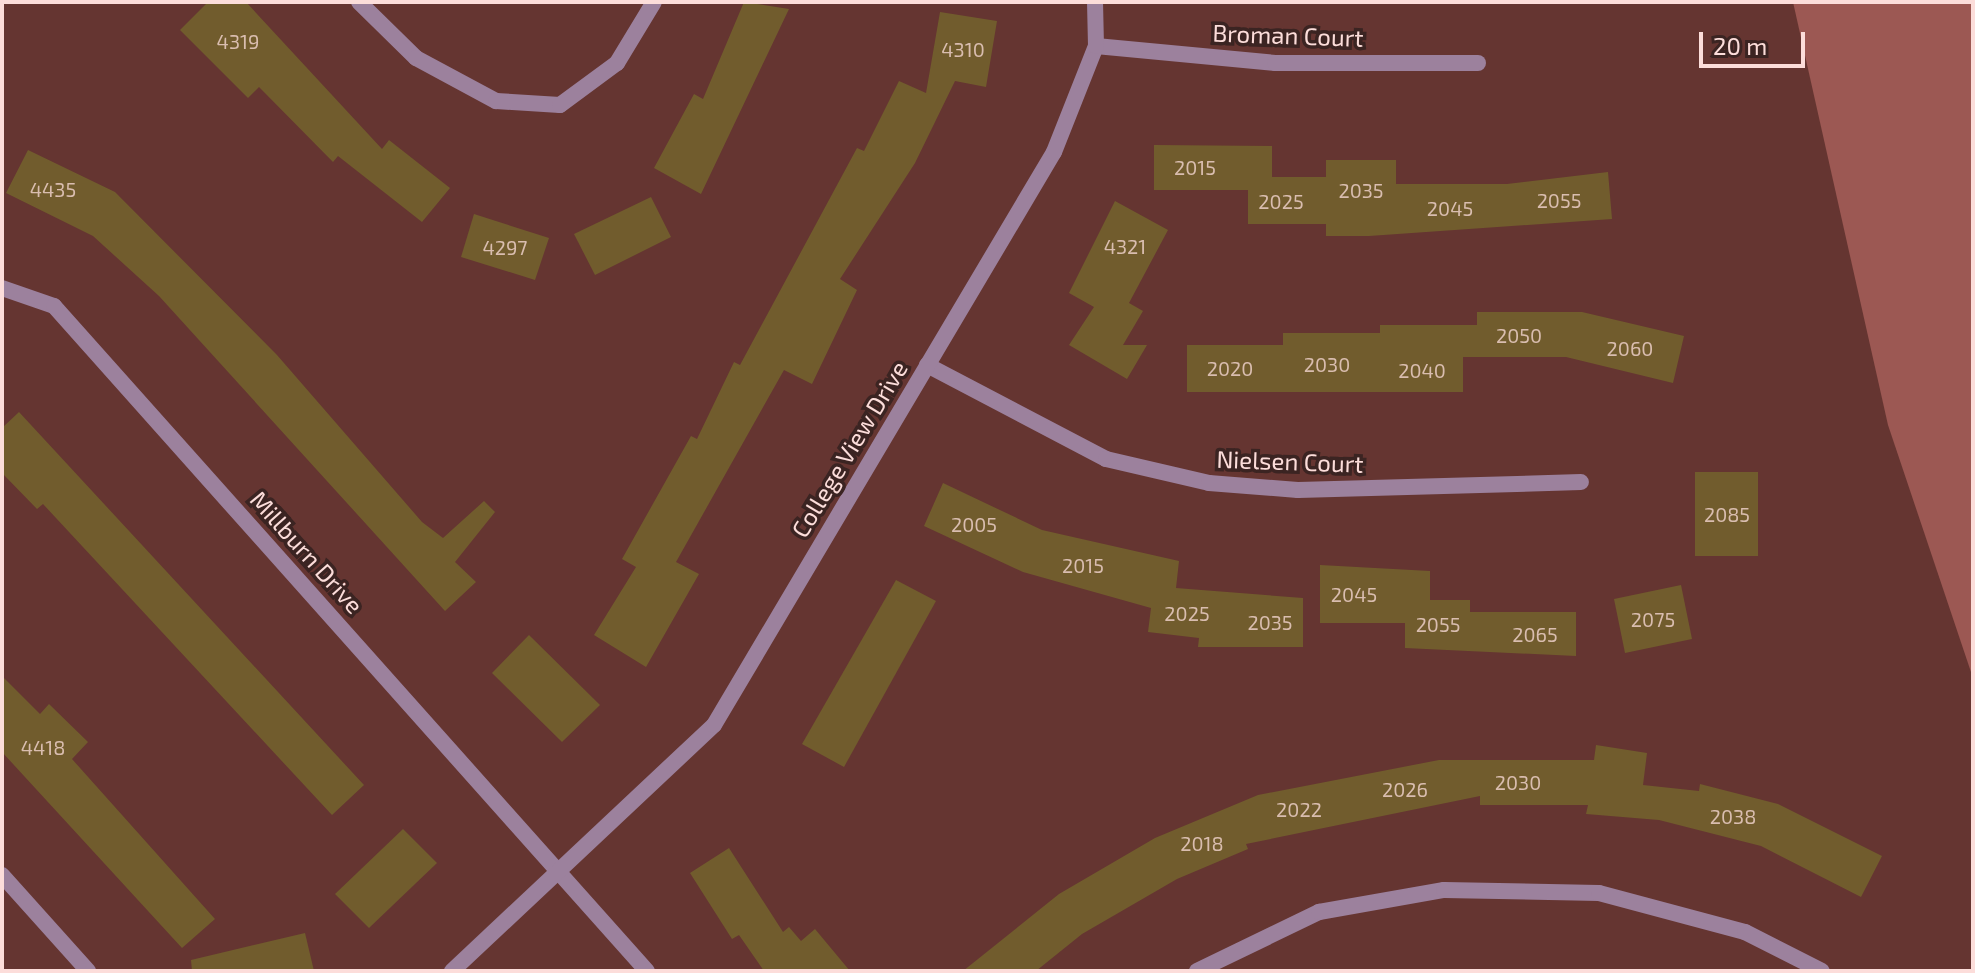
<!DOCTYPE html>
<html>
<head>
<meta charset="utf-8">
<style>
  body { margin:0 }
  #map { position:relative; width:1975px; height:973px; overflow:hidden; background:#653531; font-family:"Exo 2",sans-serif }
  div>[style] { position:absolute }
  .green>* { inset:0; background:#9c5853 }
  .building>* { inset:0; background:#715c2d }
  .minor>* { height:16px; margin:-8px; padding:0 8px; transform-origin:8px; border-radius:8px; background:#9c819d }
  span { translate:-50% -50%; white-space:nowrap; text-align:center; line-height:1.15; -webkit-text-stroke:7px #3b2422; paint-order:stroke }
  .number-label { font-size:20px; color:#d9bdaf }
  .number-label span { -webkit-text-stroke-width:0 }
  .street-label { font-size:24px; color:#fcddda }
  .frame { position:absolute; inset:0; border:4px solid #fcddda; pointer-events:none }
  .scale { position:absolute; left:1699px; top:32px; width:106px; height:36px; box-sizing:border-box; border:4px solid #fcddda; border-top:0; padding-left:10px; font-size:24px; line-height:28px; white-space:nowrap; color:#fcddda; -webkit-text-stroke:6px #3b2422; paint-order:stroke }
</style>
</head>
<body>
<div id="map">
  <div class="green">
    <div style="clip-path:polygon(1793px 2px,1973px 2px,1973px 678px,1888px 425px)"></div>
  </div>
  <div class="building">
    <div style="clip-path:polygon(208px 2px,246px 2px,382px 149px,389px 140px,450px 188px,422px 222px,338px 156px,333px 162px,259px 87px,248px 98px,180px 30px)"></div>
    <div style="clip-path:polygon(744px 2px,789px 9px,701px 194px,654px 168px,694px 94px,703px 99px)"></div>
    <div style="clip-path:polygon(940px 12px,997px 21px,986px 87px,955px 81px,915px 163px,840px 279px,857px 290px,812px 384px,784px 370px,676px 562px,699px 574px,646px 667px,594px 635px,636px 567px,622px 559px,691px 436px,697px 439px,734px 362px,740px 365px,857px 148px,864px 151px,899px 81px,926px 93px)"></div>
    <div style="clip-path:polygon(1154px 145px,1272px 146px,1272px 177px,1326px 177px,1326px 160px,1396px 160px,1396px 184px,1507px 184px,1608px 172px,1612px 219px,1369px 236px,1326px 236px,1326px 224px,1248px 224px,1248px 190px,1154px 190px)"></div>
    <div style="clip-path:polygon(28px 150px,115px 192px,277px 355px,422px 522px,443px 538px,484px 501px,495px 512px,455px 562px,476px 582px,445px 611px,159px 296px,93px 236px,6px 193px)"></div>
    <div style="clip-path:polygon(651px 197px,671px 237px,595px 275px,574px 234px)"></div>
    <div style="clip-path:polygon(1115px 201px,1168px 230px,1129px 303px,1143px 311px,1123px 345px,1147px 345px,1127px 379px,1069px 345px,1094px 307px,1069px 293px)"></div>
    <div style="clip-path:polygon(474px 214px,549px 238px,535px 280px,461px 257px)"></div>
    <div style="clip-path:polygon(1477px 312px,1582px 312px,1684px 336px,1673px 383px,1566px 357px,1463px 357px,1463px 392px,1187px 392px,1187px 345px,1283px 345px,1283px 333px,1380px 333px,1380px 325px,1477px 325px)"></div>
    <div style="clip-path:polygon(19px 412px,364px 785px,332px 815px,43px 504px,37px 509px,2px 473px,2px 428px)"></div>
    <div style="clip-path:polygon(1695px 472px,1758px 472px,1758px 556px,1695px 556px)"></div>
    <div style="clip-path:polygon(943px 483px,1042px 530px,1179px 561px,1176px 588px,1303px 598px,1303px 647px,1198px 647px,1199px 638px,1148px 632px,1151px 608px,1023px 572px,924px 526px)"></div>
    <div style="clip-path:polygon(1320px 565px,1430px 571px,1430px 600px,1470px 600px,1470px 612px,1576px 612px,1576px 656px,1405px 648px,1405px 623px,1320px 623px)"></div>
    <div style="clip-path:polygon(896px 580px,936px 601px,844px 767px,802px 744px)"></div>
    <div style="clip-path:polygon(1681px 585px,1692px 639px,1625px 653px,1614px 599px)"></div>
    <div style="clip-path:polygon(529px 635px,600px 705px,562px 742px,492px 673px)"></div>
    <div style="clip-path:polygon(2px 676px,40px 714px,49px 704px,88px 742px,72px 759px,215px 919px,182px 948px,2px 752px)"></div>
    <div style="clip-path:polygon(1596px 745px,1647px 753px,1643px 785px,1699px 791px,1700px 784px,1778px 804px,1882px 856px,1861px 897px,1761px 846px,1659px 820px,1586px 814px,1588px 805px,1480px 805px,1480px 796px,1246px 844px,1248px 849px,1177px 879px,1082px 934px,1036px 971px,963px 971px,1059px 894px,1155px 838px,1258px 795px,1439px 760px,1594px 760px)"></div>
    <div style="clip-path:polygon(403px 829px,437px 863px,369px 928px,335px 894px)"></div>
    <div style="clip-path:polygon(729px 848px,783px 932px,789px 927px,801px 941px,815px 929px,850px 971px,764px 971px,739px 935px,732px 939px,690px 873px)"></div>
    <div style="clip-path:polygon(305px 933px,314px 971px,192px 971px,191px 960px)"></div>
  </div>
  <div class="minor">
    <div style="left:359px;top:2px;width:80px;rotate:44.5deg"></div>
    <div style="left:416px;top:58px;width:91px;rotate:28.3deg"></div>
    <div style="left:496px;top:101px;width:64px;rotate:3.6deg"></div>
    <div style="left:560px;top:105px;width:71px;rotate:-36.4deg"></div>
    <div style="left:617px;top:63px;width:71px;rotate:-58.8deg"></div>
    <div style="left:1096px;top:46px;width:180px;rotate:5.4deg"></div>
    <div style="left:1275px;top:63px;width:203px"></div>
    <div style="left:2px;top:288px;width:55px;rotate:19.1deg"></div>
    <div style="left:54px;top:306px;width:891px;rotate:48.28deg"></div>
    <div style="left:927px;top:365px;width:202px;rotate:27.7deg"></div>
    <div style="left:1106px;top:459px;width:106px;rotate:13.1deg"></div>
    <div style="left:1209px;top:483px;width:89px;rotate:4.5deg"></div>
    <div style="left:1298px;top:490px;width:283px;rotate:-1.6deg"></div>
    <div style="left:2px;top:875px;width:129px;rotate:48.1deg"></div>
    <div style="left:452px;top:971px;width:359px;rotate:-43.2deg"></div>
    <div style="left:714px;top:725px;width:666px;rotate:-59.32deg"></div>
    <div style="left:1054px;top:152px;width:114px;rotate:-68.4deg"></div>
    <div style="left:1096px;top:46px;width:44px;rotate:-91.3deg"></div>
    <div style="left:1197px;top:971px;width:136px;rotate:-25.8deg"></div>
    <div style="left:1319px;top:912px;width:127px;rotate:-10deg"></div>
    <div style="left:1444px;top:890px;width:155px;rotate:1.1deg"></div>
    <div style="left:1599px;top:893px;width:151px;rotate:15deg"></div>
    <div style="left:1745px;top:932px;width:86px;rotate:26.9deg"></div>
  </div>
  <div class="number-label">
    <span style="left:238px;top:41px">4319</span>
    <span style="left:963px;top:49px">4310</span>
    <span style="left:1195px;top:167px">2015</span>
    <span style="left:53px;top:189px">4435</span>
    <span style="left:1361px;top:190px">2035</span>
    <span style="left:1559px;top:200px">2055</span>
    <span style="left:1281px;top:201px">2025</span>
    <span style="left:1450px;top:208px">2045</span>
    <span style="left:1125px;top:246px">4321</span>
    <span style="left:505px;top:247px">4297</span>
    <span style="left:1519px;top:335px">2050</span>
    <span style="left:1630px;top:348px">2060</span>
    <span style="left:1327px;top:364px">2030</span>
    <span style="left:1230px;top:368px">2020</span>
    <span style="left:1422px;top:370px">2040</span>
    <span style="left:1727px;top:514px">2085</span>
    <span style="left:974px;top:524px">2005</span>
    <span style="left:1083px;top:565px">2015</span>
    <span style="left:1354px;top:594px">2045</span>
    <span style="left:1187px;top:613px">2025</span>
    <span style="left:1653px;top:619px">2075</span>
    <span style="left:1270px;top:622px">2035</span>
    <span style="left:1438px;top:624px">2055</span>
    <span style="left:1535px;top:634px">2065</span>
    <span style="left:43px;top:747px">4418</span>
    <span style="left:1518px;top:782px">2030</span>
    <span style="left:1405px;top:789px">2026</span>
    <span style="left:1299px;top:809px">2022</span>
    <span style="left:1733px;top:816px">2038</span>
    <span style="left:1202px;top:843px">2018</span>
  </div>
  <div class="street-label">
    <span style="left:1288px;top:35px;rotate:2deg">Broman Court</span>
    <span style="left:849px;top:449px;rotate:-59deg">College View Drive</span>
    <span style="left:1290px;top:461px;rotate:2deg">Nielsen Court</span>
    <span style="left:307px;top:552px;rotate:48deg">Millburn Drive</span>
  </div>
  <div class="frame"></div>
  <div class="scale">20 m</div>
</div>
</body>
</html>
